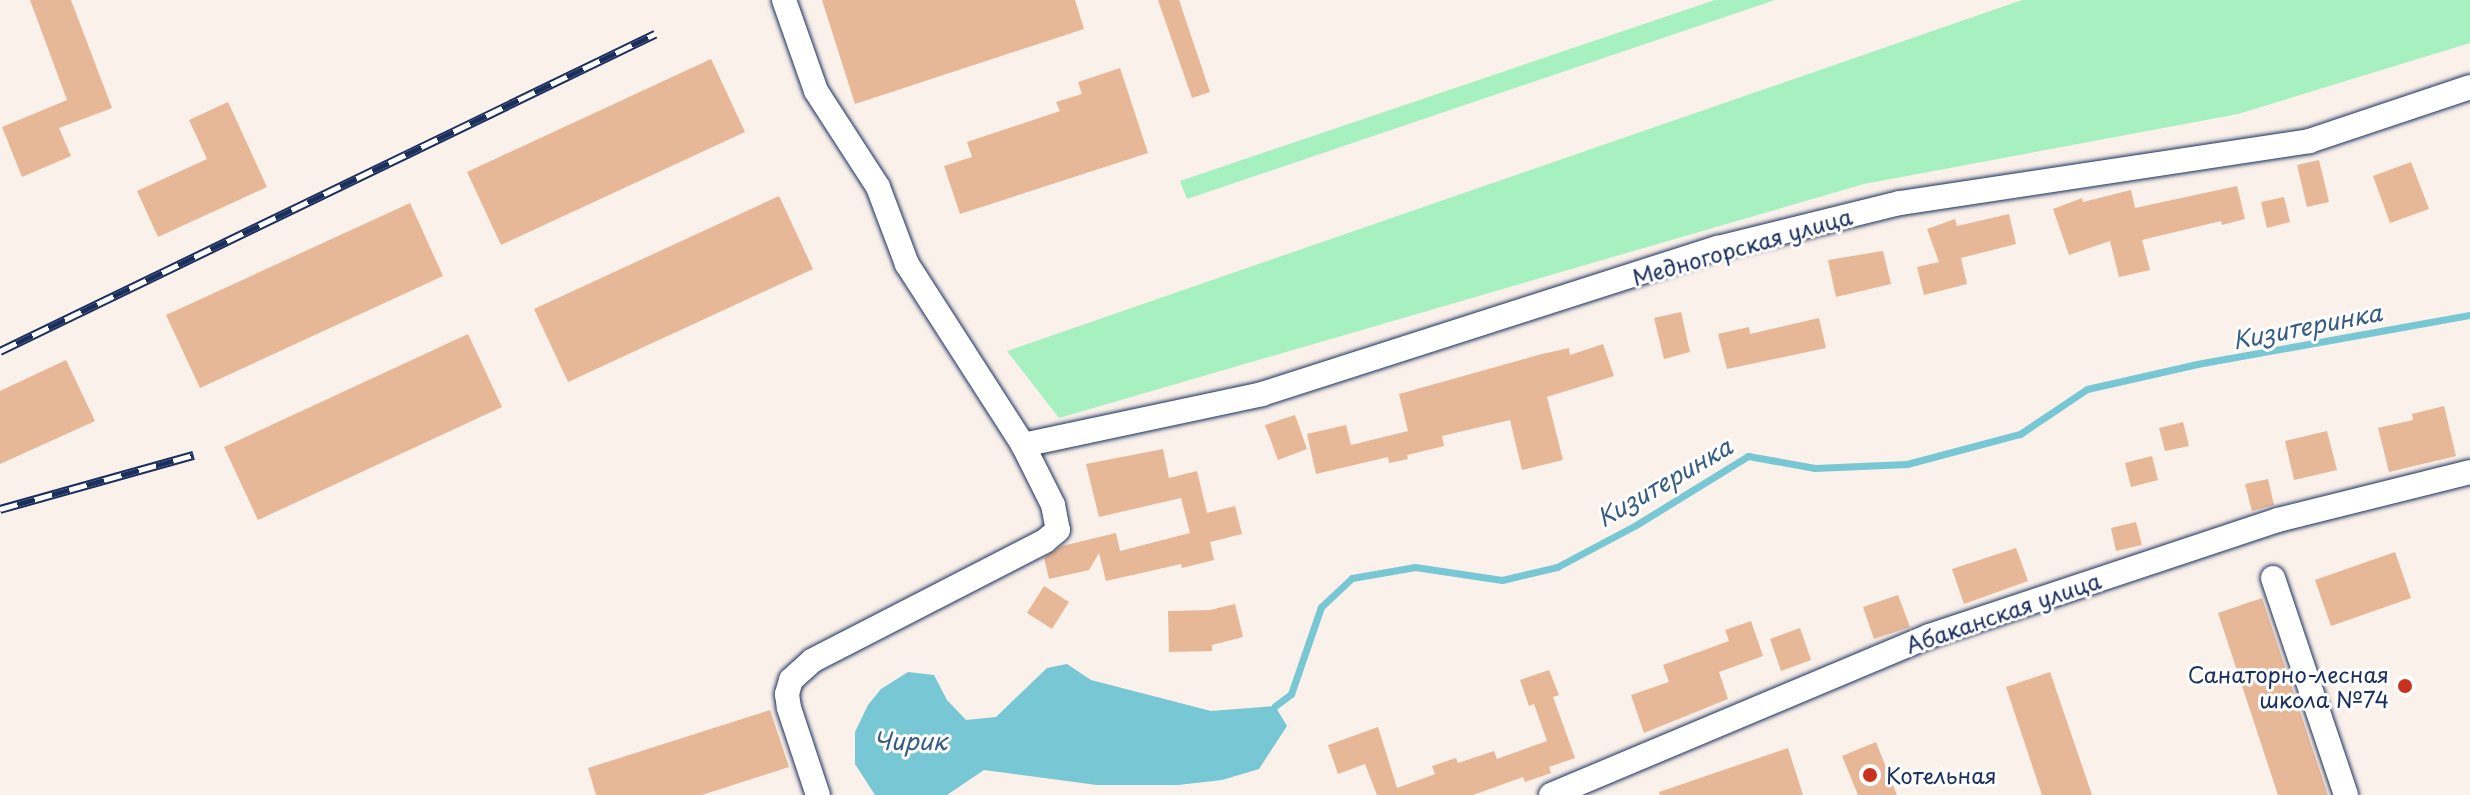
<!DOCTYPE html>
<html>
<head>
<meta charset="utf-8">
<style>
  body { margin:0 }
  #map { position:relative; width:2470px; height:795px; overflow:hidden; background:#faf1ea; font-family:"Playpen Sans",sans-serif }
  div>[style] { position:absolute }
  .green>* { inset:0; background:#a7f1c0 }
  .water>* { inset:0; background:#78c7d5 }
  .stream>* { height:7px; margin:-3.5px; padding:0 3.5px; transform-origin:3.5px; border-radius:3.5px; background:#78c7d5 }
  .building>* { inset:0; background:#e7b898 }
  .roads { filter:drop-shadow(0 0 2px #1b2f5e) drop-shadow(0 0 2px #1b2f5e) }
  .minor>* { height:24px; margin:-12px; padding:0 12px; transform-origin:12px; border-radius:12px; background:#fff }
  .rail>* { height:9px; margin-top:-4.5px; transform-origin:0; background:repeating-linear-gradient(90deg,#fff 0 18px,#1b2f5e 0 36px); box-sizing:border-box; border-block:2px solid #1b2f5e }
  .dots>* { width:22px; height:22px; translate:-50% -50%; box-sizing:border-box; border:4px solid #fff; border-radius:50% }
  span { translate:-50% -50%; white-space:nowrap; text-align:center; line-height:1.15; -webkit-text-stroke:6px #fff; paint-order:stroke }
  .street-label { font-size:22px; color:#1b2f5e }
  .poi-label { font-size:22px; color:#1b2f5e }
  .right { translate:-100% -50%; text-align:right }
  .left { translate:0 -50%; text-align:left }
  .water-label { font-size:24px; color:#375d82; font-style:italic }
</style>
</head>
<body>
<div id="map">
  <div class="green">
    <div style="clip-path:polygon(1715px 0,1775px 0,1187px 199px,1180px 181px)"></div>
    <div style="clip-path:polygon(2022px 0,2470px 0,2470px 43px,2238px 114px,1864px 184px,1059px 418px,1007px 351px)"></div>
  </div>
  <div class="water">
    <div style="clip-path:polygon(1067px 664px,1091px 680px,1211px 711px,1275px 706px,1287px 726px,1259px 769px,1222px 780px,1178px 785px,1097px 785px,984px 770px,947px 795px,875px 795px,855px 764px,855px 732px,868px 705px,881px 689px,908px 672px,934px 675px,947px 700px,966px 720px,996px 717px,1047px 668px)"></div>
  </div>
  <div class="stream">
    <div style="left:1275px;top:706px;width:20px;rotate:-37deg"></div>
    <div style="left:1291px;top:694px;width:92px;rotate:-71deg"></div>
    <div style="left:1321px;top:607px;width:42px;rotate:-43.1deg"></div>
    <div style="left:1352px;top:578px;width:64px;rotate:-9.9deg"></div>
    <div style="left:1415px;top:567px;width:88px;rotate:8.5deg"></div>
    <div style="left:1502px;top:580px;width:57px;rotate:-13.3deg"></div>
    <div style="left:1557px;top:567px;width:89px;rotate:-28deg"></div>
    <div style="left:1636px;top:525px;width:132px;rotate:-31.6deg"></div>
    <div style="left:1748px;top:456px;width:68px;rotate:10.2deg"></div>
    <div style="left:1815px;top:468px;width:92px;rotate:-2.5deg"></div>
    <div style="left:1907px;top:464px;width:117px;rotate:-14.9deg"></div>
    <div style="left:2020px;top:434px;width:81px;rotate:-33.9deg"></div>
    <div style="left:2087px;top:389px;width:113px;rotate:-12.8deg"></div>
    <div style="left:2197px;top:364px;width:277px;rotate:-10.2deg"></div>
  </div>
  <div class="building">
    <div style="clip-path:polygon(30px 0,71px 0,112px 108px,59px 128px,71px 156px,22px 177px,2px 127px,67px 100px)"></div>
    <div style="clip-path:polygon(822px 0,1075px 0,1084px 29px,855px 104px)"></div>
    <div style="clip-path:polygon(1158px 0,1179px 0,1210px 92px,1192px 98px)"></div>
    <div style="clip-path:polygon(711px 59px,745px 132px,501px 245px,467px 172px)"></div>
    <div style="clip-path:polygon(1120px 68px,1148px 153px,960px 214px,944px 166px,972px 157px,967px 142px,1060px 111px,1056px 102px,1082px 94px,1078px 82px)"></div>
    <div style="clip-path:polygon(228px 102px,267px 187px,158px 237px,137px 191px,207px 159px,189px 120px)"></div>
    <div style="clip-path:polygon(2319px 160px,2329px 202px,2307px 207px,2297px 165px)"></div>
    <div style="clip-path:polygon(2411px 162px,2429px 209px,2390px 223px,2373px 176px)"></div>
    <div style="clip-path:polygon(2237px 186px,2245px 219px,2222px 225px,2221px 221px,2142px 240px,2150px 270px,2119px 277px,2110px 241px,2069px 255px,2053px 209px,2082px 198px,2083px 202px,2131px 190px,2135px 208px)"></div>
    <div style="clip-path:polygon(779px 196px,813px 269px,568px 382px,534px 309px)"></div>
    <div style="clip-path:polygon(2284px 197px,2290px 222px,2267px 228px,2261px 202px)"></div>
    <div style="clip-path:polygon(410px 203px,443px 276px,200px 388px,166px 315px)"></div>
    <div style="clip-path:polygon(2009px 214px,2016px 244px,1961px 258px,1967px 284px,1924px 295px,1917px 267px,1939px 262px,1927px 229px,1955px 219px,1957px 226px)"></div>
    <div style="clip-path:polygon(1883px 251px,1891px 284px,1836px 297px,1828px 260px)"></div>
    <div style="clip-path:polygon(1681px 312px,1690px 352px,1664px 359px,1654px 318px)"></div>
    <div style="clip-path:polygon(1819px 318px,1826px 348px,1727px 369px,1718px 334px,1749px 327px,1750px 334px)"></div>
    <div style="clip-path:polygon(468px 334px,502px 407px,258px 520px,224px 447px)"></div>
    <div style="clip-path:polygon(1603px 344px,1614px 376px,1547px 397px,1563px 460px,1522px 470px,1510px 420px,1442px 436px,1444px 446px,1407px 455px,1408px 459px,1389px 463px,1388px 457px,1316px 474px,1307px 434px,1346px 425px,1351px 445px,1408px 431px,1399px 394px,1542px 354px,1569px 348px,1570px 355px)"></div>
    <div style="clip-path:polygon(66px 360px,95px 421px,0 464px,0 391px)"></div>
    <div style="clip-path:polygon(2444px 406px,2456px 456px,2389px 472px,2378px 428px,2413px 420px,2412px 414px)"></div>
    <div style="clip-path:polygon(1295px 415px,1307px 449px,1278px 460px,1265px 425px)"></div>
    <div style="clip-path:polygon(2183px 422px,2189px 446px,2165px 451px,2159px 428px)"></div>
    <div style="clip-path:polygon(2327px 431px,2337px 470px,2294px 480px,2285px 441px)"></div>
    <div style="clip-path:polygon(1163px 449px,1169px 478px,1197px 471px,1207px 513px,1235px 506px,1242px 534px,1210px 542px,1214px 560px,1182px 568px,1181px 564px,1106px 581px,1099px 553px,1089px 570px,1049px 579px,1044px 558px,1062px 546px,1116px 533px,1120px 551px,1190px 533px,1181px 498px,1099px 517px,1086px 464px)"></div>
    <div style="clip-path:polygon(2152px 456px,2158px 480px,2131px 487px,2125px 463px)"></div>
    <div style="clip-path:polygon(2268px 479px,2274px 505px,2252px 511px,2245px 484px)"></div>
    <div style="clip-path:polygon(2136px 522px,2142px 545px,2116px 551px,2111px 528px)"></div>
    <div style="clip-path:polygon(2016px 548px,2028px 581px,1964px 604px,1952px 569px)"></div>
    <div style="clip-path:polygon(2395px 552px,2411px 598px,2331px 626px,2315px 580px)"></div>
    <div style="clip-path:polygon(1044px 586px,1069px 602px,1052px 629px,1027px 613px)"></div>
    <div style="clip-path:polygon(1898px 595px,1910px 627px,1874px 639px,1863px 607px)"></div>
    <div style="clip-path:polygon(2262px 598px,2328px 795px,2278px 795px,2218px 613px)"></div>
    <div style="clip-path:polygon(1235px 604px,1243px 637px,1212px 645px,1212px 651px,1169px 652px,1168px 611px,1210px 610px)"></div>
    <div style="clip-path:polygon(1751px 621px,1763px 656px,1719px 672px,1728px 699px,1644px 733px,1631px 695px,1669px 682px,1663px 665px,1729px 641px,1725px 630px)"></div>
    <div style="clip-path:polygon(1800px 628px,1811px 660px,1781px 671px,1770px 639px)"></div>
    <div style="clip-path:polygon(1549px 670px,1559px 695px,1553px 697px,1575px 758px,1549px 767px,1551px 773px,1525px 782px,1523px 777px,1473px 795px,1377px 795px,1365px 764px,1338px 774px,1328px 745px,1378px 727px,1397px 788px,1435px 774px,1432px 766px,1456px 758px,1458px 763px,1494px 751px,1497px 759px,1547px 741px,1534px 704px,1529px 706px,1520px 680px)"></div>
    <div style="clip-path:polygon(2050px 672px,2092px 795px,2042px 795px,2006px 687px)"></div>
    <div style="clip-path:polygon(770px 710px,789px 767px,702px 795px,596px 795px,588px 768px)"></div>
    <div style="clip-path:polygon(1876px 742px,1897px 795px,1858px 795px,1842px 756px)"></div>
    <div style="clip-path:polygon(1788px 748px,1803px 795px,1660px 795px,1659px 792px)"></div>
  </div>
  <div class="roads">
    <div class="minor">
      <div style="left:784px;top:0;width:96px;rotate:70.6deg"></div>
      <div style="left:816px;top:91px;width:114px;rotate:57.1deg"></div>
      <div style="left:878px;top:187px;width:82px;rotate:69.4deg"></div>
      <div style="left:907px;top:264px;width:215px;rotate:57.3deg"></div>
      <div style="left:1023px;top:445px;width:67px;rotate:63.4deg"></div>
      <div style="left:1053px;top:505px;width:25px;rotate:79deg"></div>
      <div style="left:1058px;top:530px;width:17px;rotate:140deg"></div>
      <div style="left:1045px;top:541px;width:262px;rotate:152.8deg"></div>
      <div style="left:812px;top:661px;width:28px;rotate:138deg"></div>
      <div style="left:791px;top:680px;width:15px;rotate:106deg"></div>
      <div style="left:787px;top:694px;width:14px;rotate:82deg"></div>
      <div style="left:789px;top:708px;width:92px;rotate:71.6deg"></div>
      <div style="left:1023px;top:445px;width:244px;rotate:-12deg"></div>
      <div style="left:1262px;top:394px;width:479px;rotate:-17.8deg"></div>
      <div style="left:1718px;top:248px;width:187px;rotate:-13.9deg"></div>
      <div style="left:1900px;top:203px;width:414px;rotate:-8.6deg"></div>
      <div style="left:2309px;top:141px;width:170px;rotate:-18.5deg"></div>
      <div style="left:2273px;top:578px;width:229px;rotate:71.4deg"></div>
      <div style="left:1551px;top:795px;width:410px;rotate:-22.8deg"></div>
      <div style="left:1929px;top:636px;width:368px;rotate:-18.4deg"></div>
      <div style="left:2278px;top:520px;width:198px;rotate:-14deg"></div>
    </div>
  </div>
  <div class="rail">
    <div style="left:0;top:351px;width:728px;rotate:-25.83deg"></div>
    <div style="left:0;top:509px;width:201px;rotate:-15.6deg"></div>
  </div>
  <div class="dots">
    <div style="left:2405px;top:686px;background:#c8321e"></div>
    <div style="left:1870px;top:775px;background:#c8321e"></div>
  </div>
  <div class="street-label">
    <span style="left:1742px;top:246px;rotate:-16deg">Медногорская улица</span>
    <span style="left:2003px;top:612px;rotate:-19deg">Абаканская улица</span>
  </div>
  <div class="poi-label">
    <span class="right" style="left:2389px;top:686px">Санаторно-лесная<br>школа №74</span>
    <span class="left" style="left:1886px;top:775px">Котельная</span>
  </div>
  <div class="water-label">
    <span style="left:2307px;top:326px;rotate:-11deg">Кизитеринка</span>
    <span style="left:1664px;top:482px;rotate:-30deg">Кизитеринка</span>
    <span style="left:910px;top:741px">Чирик</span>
  </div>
</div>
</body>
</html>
